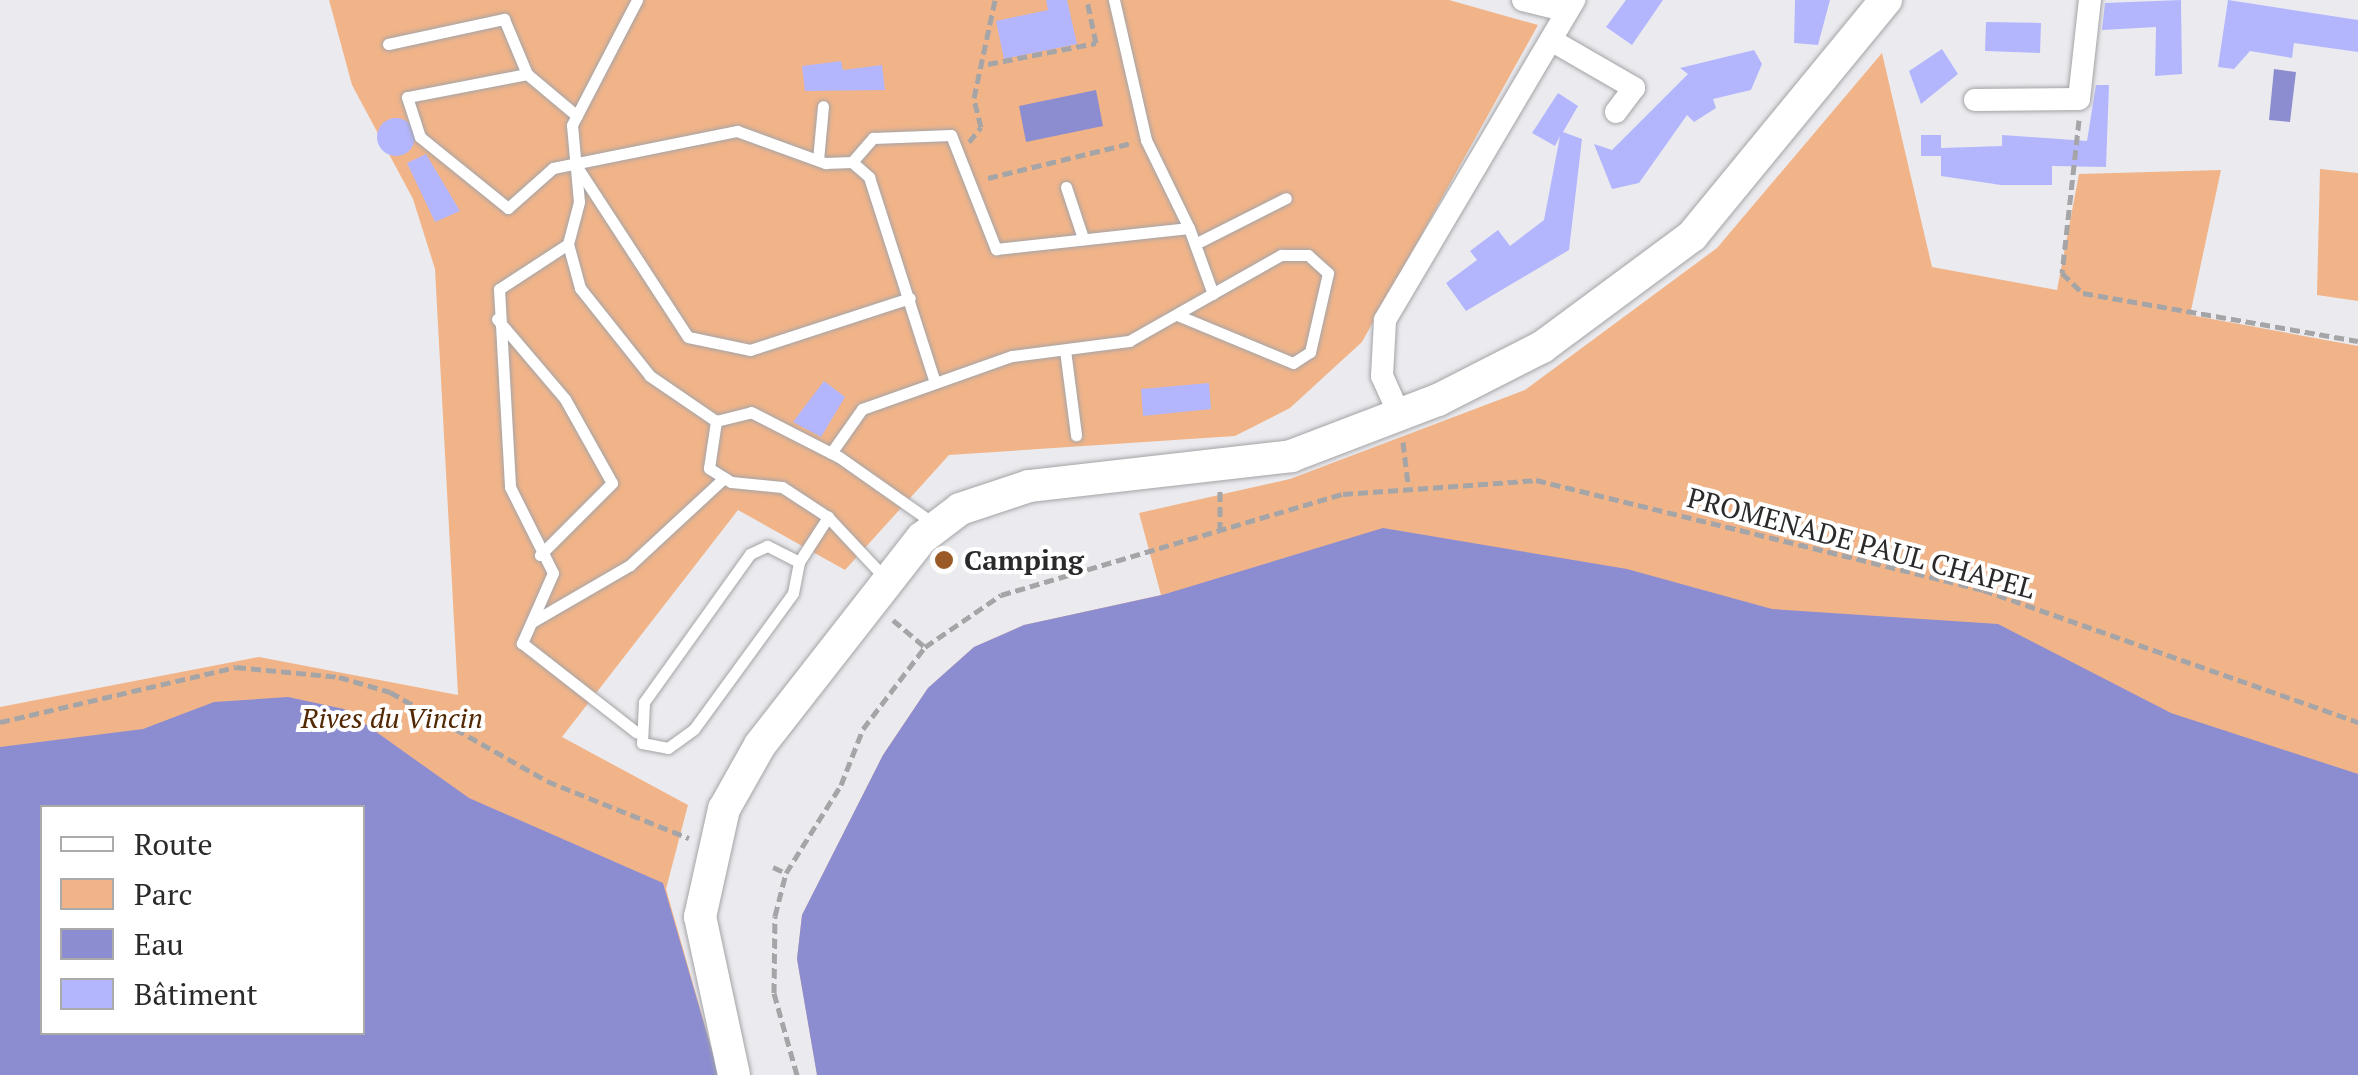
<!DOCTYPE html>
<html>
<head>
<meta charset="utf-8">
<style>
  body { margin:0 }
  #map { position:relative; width:2358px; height:1075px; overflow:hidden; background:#ebebef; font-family:"PT Serif",serif }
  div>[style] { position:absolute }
  .green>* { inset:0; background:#f1b489 }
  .water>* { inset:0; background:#8c8dd1 }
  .building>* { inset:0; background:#b3b6fd }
  .round { border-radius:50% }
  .path>* { height:5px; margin-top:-2.5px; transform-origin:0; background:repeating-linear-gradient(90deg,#a5a5a8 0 10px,transparent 0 15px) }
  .roads { filter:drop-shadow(0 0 2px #a4a4a7) drop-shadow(0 0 2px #a4a4a7) }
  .lane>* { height:11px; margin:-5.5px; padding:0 5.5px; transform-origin:5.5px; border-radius:5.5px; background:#fff }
  .street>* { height:22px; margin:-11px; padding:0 11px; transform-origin:11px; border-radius:11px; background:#fff }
  .secondary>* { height:32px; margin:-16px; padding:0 16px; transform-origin:16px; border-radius:16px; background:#fff }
  .dots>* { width:28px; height:28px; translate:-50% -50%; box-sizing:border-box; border:5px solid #fff; border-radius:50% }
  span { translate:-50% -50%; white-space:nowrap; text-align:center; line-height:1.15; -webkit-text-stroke:8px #fff; paint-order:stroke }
  .street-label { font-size:28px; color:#2a2a2c }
  .poi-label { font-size:28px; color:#2a2a2c; font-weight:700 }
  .left { translate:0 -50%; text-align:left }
  .park-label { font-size:28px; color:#522802; font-style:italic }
  .legend { position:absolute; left:40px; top:805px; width:325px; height:230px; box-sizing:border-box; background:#fff; border:2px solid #aaaaab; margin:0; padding:12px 18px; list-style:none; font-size:30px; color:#2a2a2c }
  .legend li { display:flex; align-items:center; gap:20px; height:50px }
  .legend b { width:50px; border:2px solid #aaaaab }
</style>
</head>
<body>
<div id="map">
  <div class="green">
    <div style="clip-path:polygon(evenodd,329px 0,1449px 0,1538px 25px,1362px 342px,1290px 408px,1235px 436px,949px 455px,845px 570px,738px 510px,562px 737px,688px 805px,666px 889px,719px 1075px,0 1075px,0 707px,259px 657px,458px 695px,435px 269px,413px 199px,352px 85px,329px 0,42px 808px,362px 808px,362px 1032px,42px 1032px,42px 808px)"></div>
    <div style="clip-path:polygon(1882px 53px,1932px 267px,2057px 290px,2079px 174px,2221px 170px,2190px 315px,2358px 346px,2358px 1075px,817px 1075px,797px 959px,802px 915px,883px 755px,928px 688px,974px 647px,1024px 625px,1161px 595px,1139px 513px,1290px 479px,1525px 390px,1717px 248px)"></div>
    <div style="clip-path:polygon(2320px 169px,2358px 173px,2358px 301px,2317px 295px)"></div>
  </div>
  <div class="water">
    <div style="clip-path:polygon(2274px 69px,2296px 72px,2290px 122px,2269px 120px)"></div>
    <div style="clip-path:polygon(1096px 90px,1103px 126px,1026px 142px,1019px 106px)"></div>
    <div style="clip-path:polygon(1383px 528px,1627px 569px,1772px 609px,1998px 624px,2171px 713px,2358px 774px,2358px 1075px,817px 1075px,797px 959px,802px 915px,883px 755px,928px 688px,974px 647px,1024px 625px,1162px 595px)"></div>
    <div style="clip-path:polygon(evenodd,288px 697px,344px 709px,469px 798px,663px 883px,719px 1075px,0 1075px,0 747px,143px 729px,214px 702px,288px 697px,42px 808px,362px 808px,362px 1032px,42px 1032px,42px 808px)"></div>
  </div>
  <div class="building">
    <div style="clip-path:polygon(1046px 0,1067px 0,1077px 44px,1004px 59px,996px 21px,1048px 10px)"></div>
    <div style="clip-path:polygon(1626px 0,1663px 0,1632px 45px,1606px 27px)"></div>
    <div style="clip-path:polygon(1795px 0,1830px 0,1818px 45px,1794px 43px)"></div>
    <div style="clip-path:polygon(2181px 0,2182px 74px,2155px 76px,2156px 27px,2102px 30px,2105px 3px)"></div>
    <div style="clip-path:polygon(2228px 0,2358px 20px,2358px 52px,2294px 43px,2292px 58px,2250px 51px,2234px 69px,2218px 67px)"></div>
    <div style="clip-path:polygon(1986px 22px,2041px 23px,2040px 53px,1985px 51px)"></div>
    <div style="clip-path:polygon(1942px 49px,1958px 74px,1921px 104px,1909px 71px)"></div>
    <div style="clip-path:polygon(1754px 50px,1762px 64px,1751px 90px,1713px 99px,1716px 108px,1694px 122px,1687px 115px,1639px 183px,1612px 189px,1594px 144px,1612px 150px,1688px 74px,1680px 68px)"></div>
    <div style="clip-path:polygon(841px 61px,843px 70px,882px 65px,885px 90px,805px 91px,802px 66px)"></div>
    <div style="clip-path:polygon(2096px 85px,2109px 85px,2106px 167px,2052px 166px,2052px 185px,2001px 185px,1941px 176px,1941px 156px,1921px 156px,1921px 135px,1941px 135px,1941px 148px,2002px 146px,2002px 135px,2087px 141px)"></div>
    <div style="clip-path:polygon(1558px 93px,1578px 106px,1563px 132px,1582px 139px,1569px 250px,1466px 311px,1446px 283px,1477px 260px,1470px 251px,1498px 230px,1510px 246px,1544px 220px,1560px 136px,1555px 146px,1532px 133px)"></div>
    <div class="round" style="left:377px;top:118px;width:38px;height:38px"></div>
    <div style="clip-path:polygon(426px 154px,460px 211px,435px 222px,407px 163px)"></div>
    <div style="clip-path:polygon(824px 381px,845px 397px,821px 437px,793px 422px)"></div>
    <div style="clip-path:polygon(1209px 383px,1211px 409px,1143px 416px,1141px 389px)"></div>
  </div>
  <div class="path">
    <div style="left:988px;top:64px;width:110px;rotate:-11deg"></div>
    <div style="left:1096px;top:43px;width:44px;rotate:-101.8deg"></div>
    <div style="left:2079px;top:120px;width:154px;rotate:96.3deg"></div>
    <div style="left:2062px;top:273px;width:29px;rotate:44deg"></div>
    <div style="left:2083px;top:293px;width:279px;rotate:9.9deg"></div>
    <div style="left:969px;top:142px;width:19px;rotate:-51deg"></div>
    <div style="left:981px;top:127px;width:30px;rotate:-104deg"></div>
    <div style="left:974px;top:98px;width:100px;rotate:-77.9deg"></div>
    <div style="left:988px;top:178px;width:148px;rotate:-13.7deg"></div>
    <div style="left:1403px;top:442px;width:42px;rotate:83.2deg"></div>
    <div style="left:1220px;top:531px;width:42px;rotate:-90deg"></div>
    <div style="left:893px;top:620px;width:42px;rotate:40.2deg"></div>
    <div style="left:0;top:722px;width:242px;rotate:-13.1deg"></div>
    <div style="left:236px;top:667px;width:103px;rotate:5.5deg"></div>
    <div style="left:339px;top:677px;width:53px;rotate:16.4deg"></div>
    <div style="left:390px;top:692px;width:180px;rotate:29.5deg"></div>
    <div style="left:547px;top:781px;width:153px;rotate:21.9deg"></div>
    <div style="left:773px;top:867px;width:14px;rotate:25deg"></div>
    <div style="left:797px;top:1075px;width:85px;rotate:-105.7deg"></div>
    <div style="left:774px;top:993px;width:77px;rotate:-89.3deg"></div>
    <div style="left:775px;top:916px;width:44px;rotate:-75.7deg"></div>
    <div style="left:786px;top:873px;width:104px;rotate:-58deg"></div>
    <div style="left:841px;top:785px;width:60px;rotate:-68.6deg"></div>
    <div style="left:863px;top:729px;width:103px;rotate:-52.9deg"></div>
    <div style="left:925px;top:647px;width:92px;rotate:-34.4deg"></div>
    <div style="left:1001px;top:595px;width:357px;rotate:-16.5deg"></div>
    <div style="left:1343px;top:494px;width:194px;rotate:-4.1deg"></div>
    <div style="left:1536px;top:480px;width:460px;rotate:13.8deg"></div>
    <div style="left:1983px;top:590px;width:398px;rotate:19.4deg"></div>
  </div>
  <div class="roads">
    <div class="lane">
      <div style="left:637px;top:0;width:141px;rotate:117.5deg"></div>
      <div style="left:572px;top:125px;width:77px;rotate:84.8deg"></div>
      <div style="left:579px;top:202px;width:43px;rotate:104.7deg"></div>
      <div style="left:568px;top:244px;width:46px;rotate:74.7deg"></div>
      <div style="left:580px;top:288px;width:112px;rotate:51.5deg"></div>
      <div style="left:650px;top:376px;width:80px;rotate:34.3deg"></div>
      <div style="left:1114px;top:0;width:144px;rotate:77.1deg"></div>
      <div style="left:1146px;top:140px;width:98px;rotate:64deg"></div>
      <div style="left:388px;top:44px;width:119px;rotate:-12.2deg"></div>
      <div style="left:504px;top:19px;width:60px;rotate:67.3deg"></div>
      <div style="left:527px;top:74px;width:65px;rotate:40deg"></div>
      <div style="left:527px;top:74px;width:122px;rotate:169.1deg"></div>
      <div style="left:407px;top:97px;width:42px;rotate:72deg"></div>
      <div style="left:420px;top:137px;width:113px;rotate:38.9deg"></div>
      <div style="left:508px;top:208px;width:60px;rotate:-41.6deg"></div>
      <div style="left:553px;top:168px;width:188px;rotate:-11.4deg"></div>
      <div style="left:737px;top:131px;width:94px;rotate:20deg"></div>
      <div style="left:825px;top:163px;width:27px;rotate:-2deg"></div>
      <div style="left:852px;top:162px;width:23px;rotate:41deg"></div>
      <div style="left:869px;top:177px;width:215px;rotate:72.2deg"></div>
      <div style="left:818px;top:160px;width:54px;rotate:-84.7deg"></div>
      <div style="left:852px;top:162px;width:32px;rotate:-49deg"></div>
      <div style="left:873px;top:138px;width:78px;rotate:-2.2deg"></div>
      <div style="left:951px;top:135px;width:123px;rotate:68.5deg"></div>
      <div style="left:996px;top:249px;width:194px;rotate:-6.2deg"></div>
      <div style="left:1189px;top:228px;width:70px;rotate:70deg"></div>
      <div style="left:579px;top:170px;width:199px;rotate:56.9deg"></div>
      <div style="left:688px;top:337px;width:63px;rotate:11.8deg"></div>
      <div style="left:750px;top:350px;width:168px;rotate:-18deg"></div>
      <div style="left:1066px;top:187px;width:54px;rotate:71.6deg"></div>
      <div style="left:1201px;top:241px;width:95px;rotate:-26.8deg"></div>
      <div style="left:568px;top:244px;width:82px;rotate:146.9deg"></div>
      <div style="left:499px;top:289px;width:198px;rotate:86.8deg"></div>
      <div style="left:510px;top:487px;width:96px;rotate:63.4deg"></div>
      <div style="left:553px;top:573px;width:77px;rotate:113.9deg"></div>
      <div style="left:522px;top:643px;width:145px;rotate:38deg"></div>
      <div style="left:497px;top:319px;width:105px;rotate:49.6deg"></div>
      <div style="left:565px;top:399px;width:96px;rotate:60.8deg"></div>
      <div style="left:612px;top:483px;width:102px;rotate:135deg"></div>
      <div style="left:1065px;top:350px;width:86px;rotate:82.6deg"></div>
      <div style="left:831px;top:453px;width:54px;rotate:-54.8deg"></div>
      <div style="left:862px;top:409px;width:159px;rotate:-19.5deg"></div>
      <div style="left:1012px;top:356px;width:118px;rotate:-7.3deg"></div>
      <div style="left:1129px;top:341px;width:175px;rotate:-29.5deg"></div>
      <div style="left:1281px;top:255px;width:27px"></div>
      <div style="left:1308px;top:255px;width:27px;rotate:42deg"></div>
      <div style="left:1328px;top:273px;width:81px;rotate:102.8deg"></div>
      <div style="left:1310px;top:352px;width:20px;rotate:147deg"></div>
      <div style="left:1293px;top:363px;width:126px;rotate:-157.5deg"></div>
      <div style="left:799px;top:562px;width:36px;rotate:-153deg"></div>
      <div style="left:767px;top:546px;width:19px;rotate:155deg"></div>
      <div style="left:750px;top:554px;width:182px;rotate:125.6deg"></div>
      <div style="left:644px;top:702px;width:41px;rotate:92.8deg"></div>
      <div style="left:642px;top:743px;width:26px;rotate:11deg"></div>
      <div style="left:668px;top:748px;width:32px;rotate:-36deg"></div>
      <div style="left:694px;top:729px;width:168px;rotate:-53.9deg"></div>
      <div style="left:793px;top:593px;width:32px;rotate:-79deg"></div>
      <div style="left:799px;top:562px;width:54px;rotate:-57.2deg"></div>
      <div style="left:885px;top:578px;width:83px;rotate:-133.1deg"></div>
      <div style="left:828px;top:517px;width:55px;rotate:-146.9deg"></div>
      <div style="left:782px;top:487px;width:51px;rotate:-174.4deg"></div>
      <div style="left:731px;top:482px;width:26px;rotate:-148deg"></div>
      <div style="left:709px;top:468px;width:48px;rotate:-81.5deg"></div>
      <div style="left:716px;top:421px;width:36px;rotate:-14deg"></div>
      <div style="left:751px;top:412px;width:99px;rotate:27.1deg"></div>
      <div style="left:839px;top:457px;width:115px;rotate:35.1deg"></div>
      <div style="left:532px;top:622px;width:113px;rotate:-30.2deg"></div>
      <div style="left:630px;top:565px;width:127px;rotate:-42.8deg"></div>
    </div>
    <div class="street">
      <div style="left:1523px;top:0;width:45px;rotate:14deg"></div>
      <div style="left:1551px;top:40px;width:96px;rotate:30deg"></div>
      <div style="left:1634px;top:88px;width:30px;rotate:127deg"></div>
      <div style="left:1975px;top:100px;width:104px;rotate:-0.6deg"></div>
      <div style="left:2079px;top:99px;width:100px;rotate:-83.7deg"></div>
      <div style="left:1400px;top:416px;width:44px;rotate:-114.2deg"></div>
      <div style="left:1382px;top:376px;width:56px;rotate:-86.9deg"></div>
      <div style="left:1385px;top:320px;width:372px;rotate:-59.4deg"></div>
    </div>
    <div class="secondary">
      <div style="left:734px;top:1075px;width:162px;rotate:-102.1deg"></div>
      <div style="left:700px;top:917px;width:111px;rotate:-77.5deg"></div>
      <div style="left:724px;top:809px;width:73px;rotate:-60.6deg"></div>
      <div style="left:760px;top:745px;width:263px;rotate:-52deg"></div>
      <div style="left:922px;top:538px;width:48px;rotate:-37.3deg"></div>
      <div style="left:960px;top:509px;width:73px;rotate:-18.4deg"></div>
      <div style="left:1029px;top:486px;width:264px;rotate:-6.5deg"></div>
      <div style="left:1291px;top:456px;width:157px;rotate:-20.9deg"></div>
      <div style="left:1438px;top:400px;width:117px;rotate:-27deg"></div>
      <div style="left:1542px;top:347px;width:187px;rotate:-36.5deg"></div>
      <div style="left:1692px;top:236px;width:306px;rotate:-50.6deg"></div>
    </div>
  </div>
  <div class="dots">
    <div style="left:944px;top:560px;background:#9a5925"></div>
  </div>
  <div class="street-label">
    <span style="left:1861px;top:543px;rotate:15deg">PROMENADE PAUL CHAPEL</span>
  </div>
  <div class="poi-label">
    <span class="left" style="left:964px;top:560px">Camping</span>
  </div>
  <div class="park-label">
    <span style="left:392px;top:718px">Rives du Vincin</span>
  </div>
  <ul class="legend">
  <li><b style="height:12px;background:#fff"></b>Route</li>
  <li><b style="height:28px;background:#f1b489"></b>Parc</li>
  <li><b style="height:28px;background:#8c8dd1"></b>Eau</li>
  <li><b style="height:28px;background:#b3b6fd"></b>Bâtiment</li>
  </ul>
</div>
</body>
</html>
